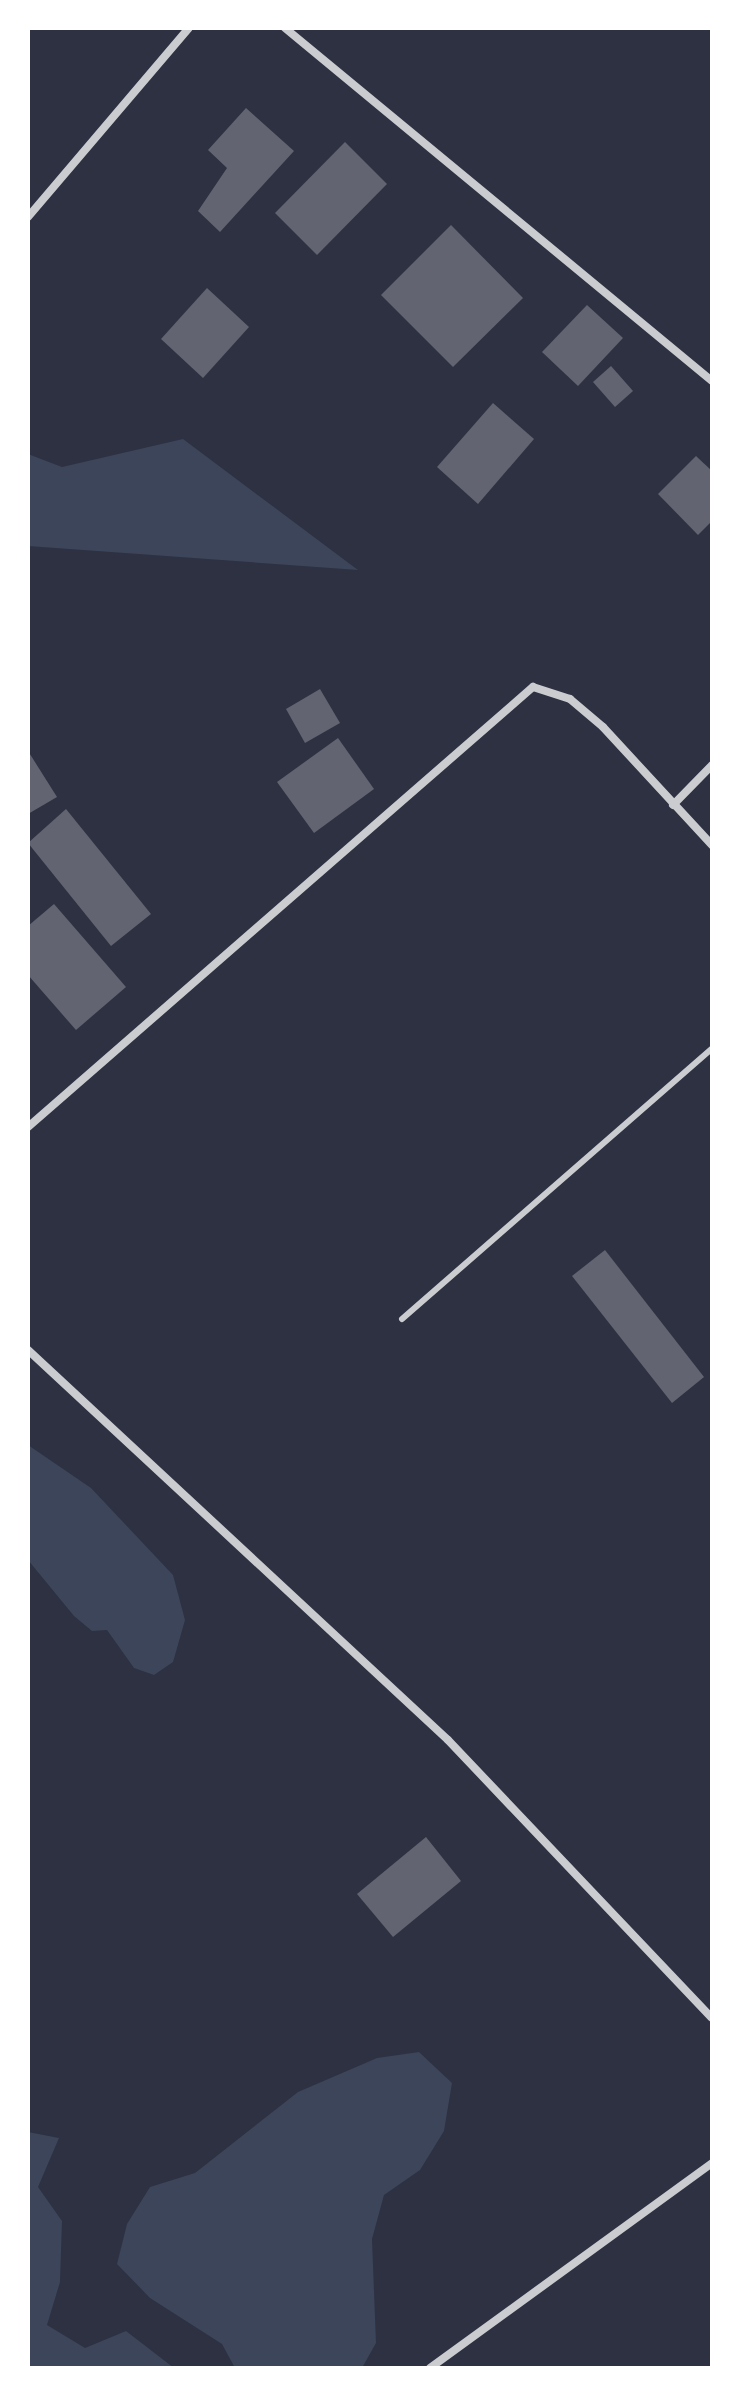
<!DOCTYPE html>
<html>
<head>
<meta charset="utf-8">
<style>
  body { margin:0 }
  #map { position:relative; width:740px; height:2396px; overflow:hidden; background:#2d3142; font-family:Karla,sans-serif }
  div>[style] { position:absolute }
  .green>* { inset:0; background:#3c4559 }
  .building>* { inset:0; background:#626471 }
  .service>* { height:6px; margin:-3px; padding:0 3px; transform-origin:3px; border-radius:3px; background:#caccd0 }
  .minor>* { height:8px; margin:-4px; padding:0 4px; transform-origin:4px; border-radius:4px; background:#caccd0 }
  span { translate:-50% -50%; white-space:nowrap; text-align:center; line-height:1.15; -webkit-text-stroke:7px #fff; paint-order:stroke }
  .frame { position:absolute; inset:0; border:30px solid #fff; pointer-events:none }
</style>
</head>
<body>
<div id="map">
  <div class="green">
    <div style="clip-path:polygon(183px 439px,358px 570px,28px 546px,28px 454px,62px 467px)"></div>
    <div style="clip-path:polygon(28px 1445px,91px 1488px,173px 1575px,185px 1620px,173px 1662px,154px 1675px,134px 1668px,107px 1630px,92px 1631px,74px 1616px,28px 1560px)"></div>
    <div style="clip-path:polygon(419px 2052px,452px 2083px,444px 2131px,420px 2170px,384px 2195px,372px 2239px,376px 2343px,362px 2368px,235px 2368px,222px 2344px,150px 2298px,117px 2264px,127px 2224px,150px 2187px,195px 2173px,298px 2092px,377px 2058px)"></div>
    <div style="clip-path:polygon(28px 2132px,59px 2138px,38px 2187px,62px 2221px,60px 2282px,47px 2325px,85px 2348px,126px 2331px,174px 2368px,28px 2368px)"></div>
  </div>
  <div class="building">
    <div style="clip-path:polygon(246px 108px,294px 151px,220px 232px,198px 211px,227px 168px,208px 150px)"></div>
    <div style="clip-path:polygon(345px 142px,387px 184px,317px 255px,275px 213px)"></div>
    <div style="clip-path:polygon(451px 225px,523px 298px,453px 367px,381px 295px)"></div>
    <div style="clip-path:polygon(207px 288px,249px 327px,203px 378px,161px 339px)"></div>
    <div style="clip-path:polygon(587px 305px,623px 338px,578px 386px,542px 352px)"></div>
    <div style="clip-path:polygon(611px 366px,633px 391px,615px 407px,593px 382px)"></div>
    <div style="clip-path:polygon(493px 403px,534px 439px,478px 504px,437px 467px)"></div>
    <div style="clip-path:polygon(696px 456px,712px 471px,712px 521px,698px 535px,658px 494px)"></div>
    <div style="clip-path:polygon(320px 689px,340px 723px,305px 743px,286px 709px)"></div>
    <div style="clip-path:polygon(338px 738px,374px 789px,314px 833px,277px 782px)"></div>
    <div style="clip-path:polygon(28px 751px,57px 797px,28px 814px)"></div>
    <div style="clip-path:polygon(66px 809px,151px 914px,111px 946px,28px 843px)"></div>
    <div style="clip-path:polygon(54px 904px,126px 987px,76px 1030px,28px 975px,28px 926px)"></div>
    <div style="clip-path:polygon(605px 1250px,704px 1377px,672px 1403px,572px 1276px)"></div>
    <div style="clip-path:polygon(426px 1837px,461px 1881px,393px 1937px,357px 1894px)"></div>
  </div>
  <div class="service">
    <div style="left:402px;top:1319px;width:411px;rotate:-41.1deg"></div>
  </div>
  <div class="minor">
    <div style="left:285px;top:28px;width:554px;rotate:39.58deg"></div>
    <div style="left:28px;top:217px;width:248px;rotate:-49.6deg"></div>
    <div style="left:673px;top:805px;width:56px;rotate:-45.7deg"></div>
    <div style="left:28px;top:1127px;width:670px;rotate:-41.07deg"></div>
    <div style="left:533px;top:687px;width:39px;rotate:18deg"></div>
    <div style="left:570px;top:699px;width:43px;rotate:40.3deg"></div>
    <div style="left:603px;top:727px;width:161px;rotate:47.3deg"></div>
    <div style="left:28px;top:1350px;width:573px;rotate:42.88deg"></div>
    <div style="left:448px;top:1740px;width:383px;rotate:46.5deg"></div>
    <div style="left:430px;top:2368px;width:349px;rotate:-36deg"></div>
  </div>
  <div class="frame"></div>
</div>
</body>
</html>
